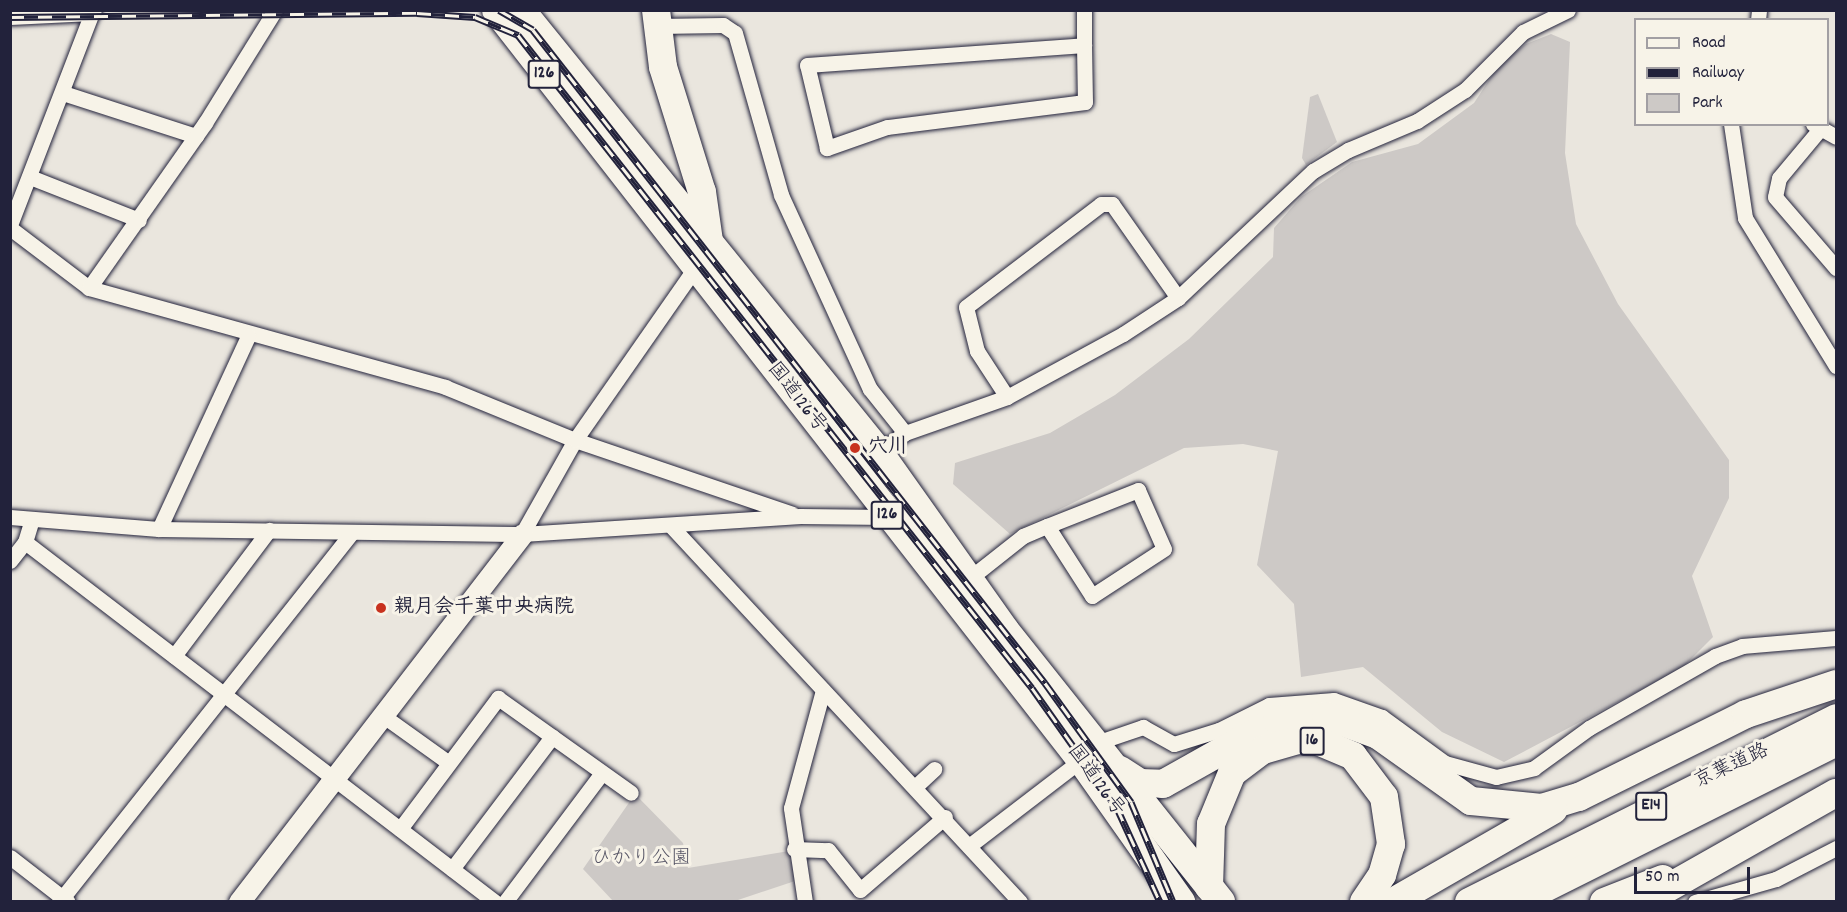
<!DOCTYPE html>
<html>
<head>
<meta charset="utf-8">
<style>
  body { margin:0 }
  #map { position:relative; width:1847px; height:912px; overflow:hidden; background:#eae6de; font-family:Dekko,"Klee One",sans-serif }
  div>[style] { position:absolute }
  .green>* { inset:0; background:#cdc9c6 }
  .roads { filter:drop-shadow(0 0 2px #22223b) drop-shadow(0 0 2px #22223b) }
  .street>* { height:15px; margin:-7.5px; padding:0 7.5px; transform-origin:7.5px; border-radius:7.5px; background:#f7f3e8 }
  .secondary>* { height:21px; margin:-10.5px; padding:0 10.5px; transform-origin:10.5px; border-radius:10.5px; background:#f7f3e8 }
  .highway>* { height:28px; margin:-14px; padding:0 14px; transform-origin:14px; border-radius:14px; background:#f7f3e8 }
  .rail>* { height:7px; margin-top:-3.5px; transform-origin:0; background:repeating-linear-gradient(90deg,#f7f3e8 0 14px,#22223b 0 28px); box-sizing:border-box; border-block:2px solid #22223b }
  .dots>* { width:16px; height:16px; translate:-50% -50%; box-sizing:border-box; border:3px solid #f7f3e8; border-radius:50% }
  span { translate:-50% -50%; white-space:nowrap; text-align:center; line-height:1.15; -webkit-text-stroke:6px #f7f3e8; paint-order:stroke }
  .shield-label span { padding:2px 4px; background:#f7f3e8; border:2px solid; border-radius:4px; -webkit-text-stroke-width:0 }
  .shield-label { font-size:18px; color:#22223b; font-weight:700 }
  .street-label { font-size:20px; color:#22223b }
  .poi-label { font-size:20px; color:#22223b; font-weight:700 }
  .left { translate:0 -50%; text-align:left }
  .park-label { font-size:20px; color:#555465 }
  .frame { position:absolute; inset:0; border:12px solid #22223b; pointer-events:none }
  .legend { position:absolute; left:1634px; top:18px; width:195px; height:108px; box-sizing:border-box; background:#f7f3e8; border:2px solid #a29fa3; margin:0; padding:8px 10px; list-style:none; font-size:18px; color:#22223b }
  .legend li { display:flex; align-items:center; gap:12px; height:30px }
  .legend b { width:30px; border:2px solid #a29fa3 }
  .scale { position:absolute; left:1634px; top:867px; width:116px; height:27px; box-sizing:border-box; border:3px solid #22223b; border-top:0; padding-left:8px; font-size:18px; line-height:21px; white-space:nowrap; color:#22223b; -webkit-text-stroke:4px #f7f3e8; paint-order:stroke }
</style>
</head>
<body>
<div id="map">
  <div class="green">
    <div style="clip-path:polygon(1551px 34px,1570px 42px,1565px 153px,1576px 224px,1618px 304px,1729px 460px,1729px 498px,1692px 576px,1713px 637px,1682px 668px,1504px 762px,1442px 732px,1363px 667px,1301px 677px,1294px 604px,1257px 565px,1278px 451px,1243px 444px,1184px 448px,1010px 534px,953px 484px,955px 463px,1050px 433px,1115px 395px,1189px 339px,1273px 257px,1274px 228px,1301px 197px,1352px 162px,1418px 144px,1474px 103px,1499px 65px,1526px 44px)"></div>
    <div style="clip-path:polygon(1318px 94px,1337px 142px,1306px 165px,1302px 158px,1310px 97px)"></div>
    <div style="clip-path:polygon(635px 794px,683px 843px,688px 868px,789px 851px,795px 881px,735px 901px,613px 901px,583px 869px)"></div>
  </div>
  <div class="roads">
    <div class="street">
      <div style="left:1084px;top:10px;width:35px;rotate:90deg"></div>
      <div style="left:1084px;top:45px;width:57px;rotate:89deg"></div>
      <div style="left:1085px;top:102px;width:200px;rotate:172.8deg"></div>
      <div style="left:887px;top:127px;width:64px;rotate:160.7deg"></div>
      <div style="left:827px;top:148px;width:85px;rotate:-103.5deg"></div>
      <div style="left:807px;top:65px;width:278px;rotate:-4.1deg"></div>
      <div style="left:1758px;top:20px;width:10px;rotate:-84deg"></div>
      <div style="left:657px;top:26px;width:66px;rotate:-0.9deg"></div>
      <div style="left:723px;top:25px;width:14px;rotate:34deg"></div>
      <div style="left:735px;top:33px;width:168px;rotate:74.1deg"></div>
      <div style="left:781px;top:195px;width:213px;rotate:65.4deg"></div>
      <div style="left:870px;top:389px;width:56px;rotate:51.5deg"></div>
      <div style="left:63px;top:93px;width:140px;rotate:17.9deg"></div>
      <div style="left:1731px;top:124px;width:95px;rotate:81.5deg"></div>
      <div style="left:1745px;top:218px;width:174px;rotate:58.4deg"></div>
      <div style="left:1813px;top:124px;width:26px;rotate:29deg"></div>
      <div style="left:1820px;top:129px;width:64px;rotate:129.9deg"></div>
      <div style="left:1779px;top:178px;width:19px;rotate:102deg"></div>
      <div style="left:1775px;top:197px;width:94px;rotate:49.3deg"></div>
      <div style="left:30px;top:177px;width:117px;rotate:21.5deg"></div>
      <div style="left:10px;top:225px;width:230px;rotate:-68.9deg"></div>
      <div style="left:10px;top:228px;width:99px;rotate:37.2deg"></div>
      <div style="left:89px;top:288px;width:370px;rotate:15.5deg"></div>
      <div style="left:445px;top:387px;width:140px;rotate:22.2deg"></div>
      <div style="left:575px;top:440px;width:229px;rotate:18.8deg"></div>
      <div style="left:89px;top:288px;width:202px;rotate:-54.9deg"></div>
      <div style="left:205px;top:123px;width:133px;rotate:-58.2deg"></div>
      <div style="left:1007px;top:397px;width:55px;rotate:-123.1deg"></div>
      <div style="left:977px;top:351px;width:45px;rotate:-104deg"></div>
      <div style="left:966px;top:307px;width:170px;rotate:-37.3deg"></div>
      <div style="left:1101px;top:204px;width:11px"></div>
      <div style="left:1112px;top:204px;width:115px;rotate:54.9deg"></div>
      <div style="left:879px;top:452px;width:32px;rotate:-36deg"></div>
      <div style="left:905px;top:433px;width:108px;rotate:-19.4deg"></div>
      <div style="left:1007px;top:397px;width:132px;rotate:-28.5deg"></div>
      <div style="left:1123px;top:334px;width:66px;rotate:-33.2deg"></div>
      <div style="left:1178px;top:298px;width:185px;rotate:-43.3deg"></div>
      <div style="left:1313px;top:171px;width:41px;rotate:-31deg"></div>
      <div style="left:1348px;top:150px;width:75px;rotate:-22.8deg"></div>
      <div style="left:1417px;top:121px;width:57px;rotate:-32.9deg"></div>
      <div style="left:1465px;top:90px;width:82px;rotate:-45deg"></div>
      <div style="left:1523px;top:32px;width:50px;rotate:-26.1deg"></div>
      <div style="left:10px;top:517px;width:149px;rotate:4.6deg"></div>
      <div style="left:159px;top:529px;width:363px;rotate:0.8deg"></div>
      <div style="left:522px;top:534px;width:279px;rotate:-3.7deg"></div>
      <div style="left:800px;top:516px;width:88px;rotate:0.7deg"></div>
      <div style="left:671px;top:526px;width:513px;rotate:47.13deg"></div>
      <div style="left:159px;top:529px;width:213px;rotate:-65.2deg"></div>
      <div style="left:522px;top:534px;width:108px;rotate:-60.6deg"></div>
      <div style="left:575px;top:440px;width:210px;rotate:-55.1deg"></div>
      <div style="left:25px;top:542px;width:592px;rotate:37.45deg"></div>
      <div style="left:10px;top:561px;width:24px;rotate:-52deg"></div>
      <div style="left:25px;top:542px;width:24px;rotate:-73deg"></div>
      <div style="left:970px;top:578px;width:68px;rotate:-38.4deg"></div>
      <div style="left:1023px;top:536px;width:26px;rotate:-23deg"></div>
      <div style="left:1047px;top:526px;width:98px;rotate:-21.6deg"></div>
      <div style="left:1138px;top:490px;width:64px;rotate:66.2deg"></div>
      <div style="left:1164px;top:549px;width:86px;rotate:146.9deg"></div>
      <div style="left:1092px;top:596px;width:83px;rotate:-122.7deg"></div>
      <div style="left:174px;top:656px;width:158px;rotate:-53deg"></div>
      <div style="left:382px;top:715px;width:82px;rotate:35.6deg"></div>
      <div style="left:1096px;top:743px;width:50px;rotate:-18.8deg"></div>
      <div style="left:1143px;top:727px;width:35px;rotate:29deg"></div>
      <div style="left:1174px;top:744px;width:47px;rotate:-17.3deg"></div>
      <div style="left:1219px;top:730px;width:56px;rotate:-26.6deg"></div>
      <div style="left:1269px;top:705px;width:65px;rotate:-4.4deg"></div>
      <div style="left:1334px;top:700px;width:51px;rotate:19.5deg"></div>
      <div style="left:1382px;top:717px;width:78px;rotate:36.1deg"></div>
      <div style="left:1445px;top:763px;width:53px;rotate:15.4deg"></div>
      <div style="left:1496px;top:777px;width:39px;rotate:-13deg"></div>
      <div style="left:1534px;top:768px;width:68px;rotate:-36deg"></div>
      <div style="left:1589px;top:728px;width:145px;rotate:-29.7deg"></div>
      <div style="left:1715px;top:656px;width:29px;rotate:-20deg"></div>
      <div style="left:1742px;top:646px;width:94px;rotate:-4.9deg"></div>
      <div style="left:916px;top:786px;width:25px;rotate:-43deg"></div>
      <div style="left:400px;top:829px;width:164px;rotate:-53.2deg"></div>
      <div style="left:498px;top:698px;width:163px;rotate:35.5deg"></div>
      <div style="left:969px;top:846px;width:141px;rotate:-37.5deg"></div>
      <div style="left:794px;top:849px;width:34px;rotate:2deg"></div>
      <div style="left:828px;top:850px;width:51px;rotate:51.3deg"></div>
      <div style="left:860px;top:890px;width:112px;rotate:-40.7deg"></div>
      <div style="left:10px;top:857px;width:73px;rotate:37.8deg"></div>
      <div style="left:452px;top:869px;width:166px;rotate:-52.9deg"></div>
      <div style="left:59px;top:902px;width:472px;rotate:-51.6deg"></div>
      <div style="left:505px;top:902px;width:161px;rotate:-53.1deg"></div>
      <div style="left:805px;top:902px;width:95px;rotate:-98.5deg"></div>
      <div style="left:791px;top:808px;width:122px;rotate:-74.8deg"></div>
      <div style="left:1695px;top:902px;width:84px;rotate:-15.9deg"></div>
      <div style="left:1776px;top:879px;width:68px;rotate:-27.3deg"></div>
    </div>
    <div class="secondary">
      <div style="left:10px;top:14px;width:81px;rotate:-2.8deg"></div>
      <div style="left:239px;top:902px;width:464px;rotate:-52.4deg"></div>
    </div>
    <div class="highway">
      <div style="left:496px;top:10px;width:951px;rotate:52.05deg"></div>
      <div style="left:1081px;top:760px;width:174px;rotate:54.8deg"></div>
      <div style="left:521px;top:10px;width:569px;rotate:50.99deg"></div>
      <div style="left:879px;top:452px;width:218px;rotate:54.7deg"></div>
      <div style="left:1005px;top:630px;width:347px;rotate:51.5deg"></div>
      <div style="left:656px;top:10px;width:57px;rotate:83deg"></div>
      <div style="left:663px;top:67px;width:131px;rotate:72.7deg"></div>
      <div style="left:702px;top:192px;width:49px;rotate:81.9deg"></div>
      <div style="left:1120px;top:770px;width:24px;rotate:33deg"></div>
      <div style="left:1140px;top:783px;width:23px;rotate:2deg"></div>
      <div style="left:1163px;top:784px;width:131px;rotate:-29.3deg"></div>
      <div style="left:1277px;top:720px;width:49px;rotate:-4.7deg"></div>
      <div style="left:1326px;top:716px;width:55px;rotate:20.1deg"></div>
      <div style="left:1378px;top:735px;width:114px;rotate:35.4deg"></div>
      <div style="left:1471px;top:801px;width:71px;rotate:5.6deg"></div>
      <div style="left:1542px;top:808px;width:39px;rotate:-17deg"></div>
      <div style="left:1579px;top:797px;width:186px;rotate:-26.4deg"></div>
      <div style="left:1746px;top:714px;width:95px;rotate:-18.4deg"></div>
      <div style="left:1209px;top:887px;width:63px;rotate:-88.2deg"></div>
      <div style="left:1211px;top:824px;width:55px;rotate:-67.6deg"></div>
      <div style="left:1232px;top:773px;width:39px;rotate:-37deg"></div>
      <div style="left:1263px;top:750px;width:36px;rotate:-16deg"></div>
      <div style="left:1298px;top:740px;width:20px;rotate:3deg"></div>
      <div style="left:1318px;top:741px;width:38px;rotate:23deg"></div>
      <div style="left:1353px;top:756px;width:51px;rotate:52.9deg"></div>
      <div style="left:1384px;top:797px;width:48px;rotate:81.5deg"></div>
      <div style="left:1391px;top:844px;width:32px;rotate:106deg"></div>
      <div style="left:1382px;top:875px;width:32px;rotate:124deg"></div>
      <div style="left:1393px;top:902px;width:185px;rotate:-29.9deg"></div>
      <div style="left:1469px;top:902px;width:411px;rotate:-26.6deg"></div>
      <div style="left:1517px;top:902px;width:357px;rotate:-26.6deg"></div>
      <div style="left:1604px;top:902px;width:63px;rotate:-21.3deg"></div>
      <div style="left:1643px;top:902px;width:222px;rotate:-29.5deg"></div>
    </div>
  </div>
  <div class="rail">
    <div style="left:499px;top:10px;width:39px;rotate:30deg"></div>
    <div style="left:533px;top:30px;width:830px;rotate:51.9deg"></div>
    <div style="left:1045px;top:683px;width:147px;rotate:54.1deg"></div>
    <div style="left:1131px;top:802px;width:108px;rotate:67.2deg"></div>
    <div style="left:10px;top:17px;width:407px;rotate:-0.6deg"></div>
    <div style="left:417px;top:13px;width:58px;rotate:3.9deg"></div>
    <div style="left:475px;top:17px;width:47px;rotate:22.7deg"></div>
    <div style="left:518px;top:35px;width:831px;rotate:51.79deg"></div>
    <div style="left:1032px;top:688px;width:147px;rotate:54.7deg"></div>
    <div style="left:1117px;top:808px;width:103px;rotate:65.4deg"></div>
  </div>
  <div class="dots">
    <div style="left:855px;top:448px;background:#c8321e"></div>
    <div style="left:381px;top:608px;background:#c8321e"></div>
  </div>
  <div class="shield-label">
    <span style="left:544px;top:74px">126</span>
    <span style="left:887px;top:515px">126</span>
    <span style="left:1312px;top:741px">16</span>
    <span style="left:1651px;top:806px">E14</span>
  </div>
  <div class="street-label">
    <span style="left:796px;top:398px;rotate:52deg">国道126号</span>
    <span style="left:1732px;top:767px;rotate:-25deg">京葉道路</span>
    <span style="left:1095px;top:781px;rotate:54deg">国道126号</span>
  </div>
  <div class="poi-label">
    <span class="left" style="left:868px;top:448px">穴川</span>
    <span class="left" style="left:394px;top:608px">親月会千葉中央病院</span>
  </div>
  <div class="park-label">
    <span style="left:641px;top:859px">ひかり公園</span>
  </div>
  <div class="frame"></div>
  <ul class="legend">
  <li><b style="height:8px;background:#f7f3e8"></b>Road</li>
  <li><b style="height:8px;background:#22223b"></b>Railway</li>
  <li><b style="height:16px;background:#cdc9c6"></b>Park</li>
  </ul>
  <div class="scale">50 m</div>
</div>
</body>
</html>
